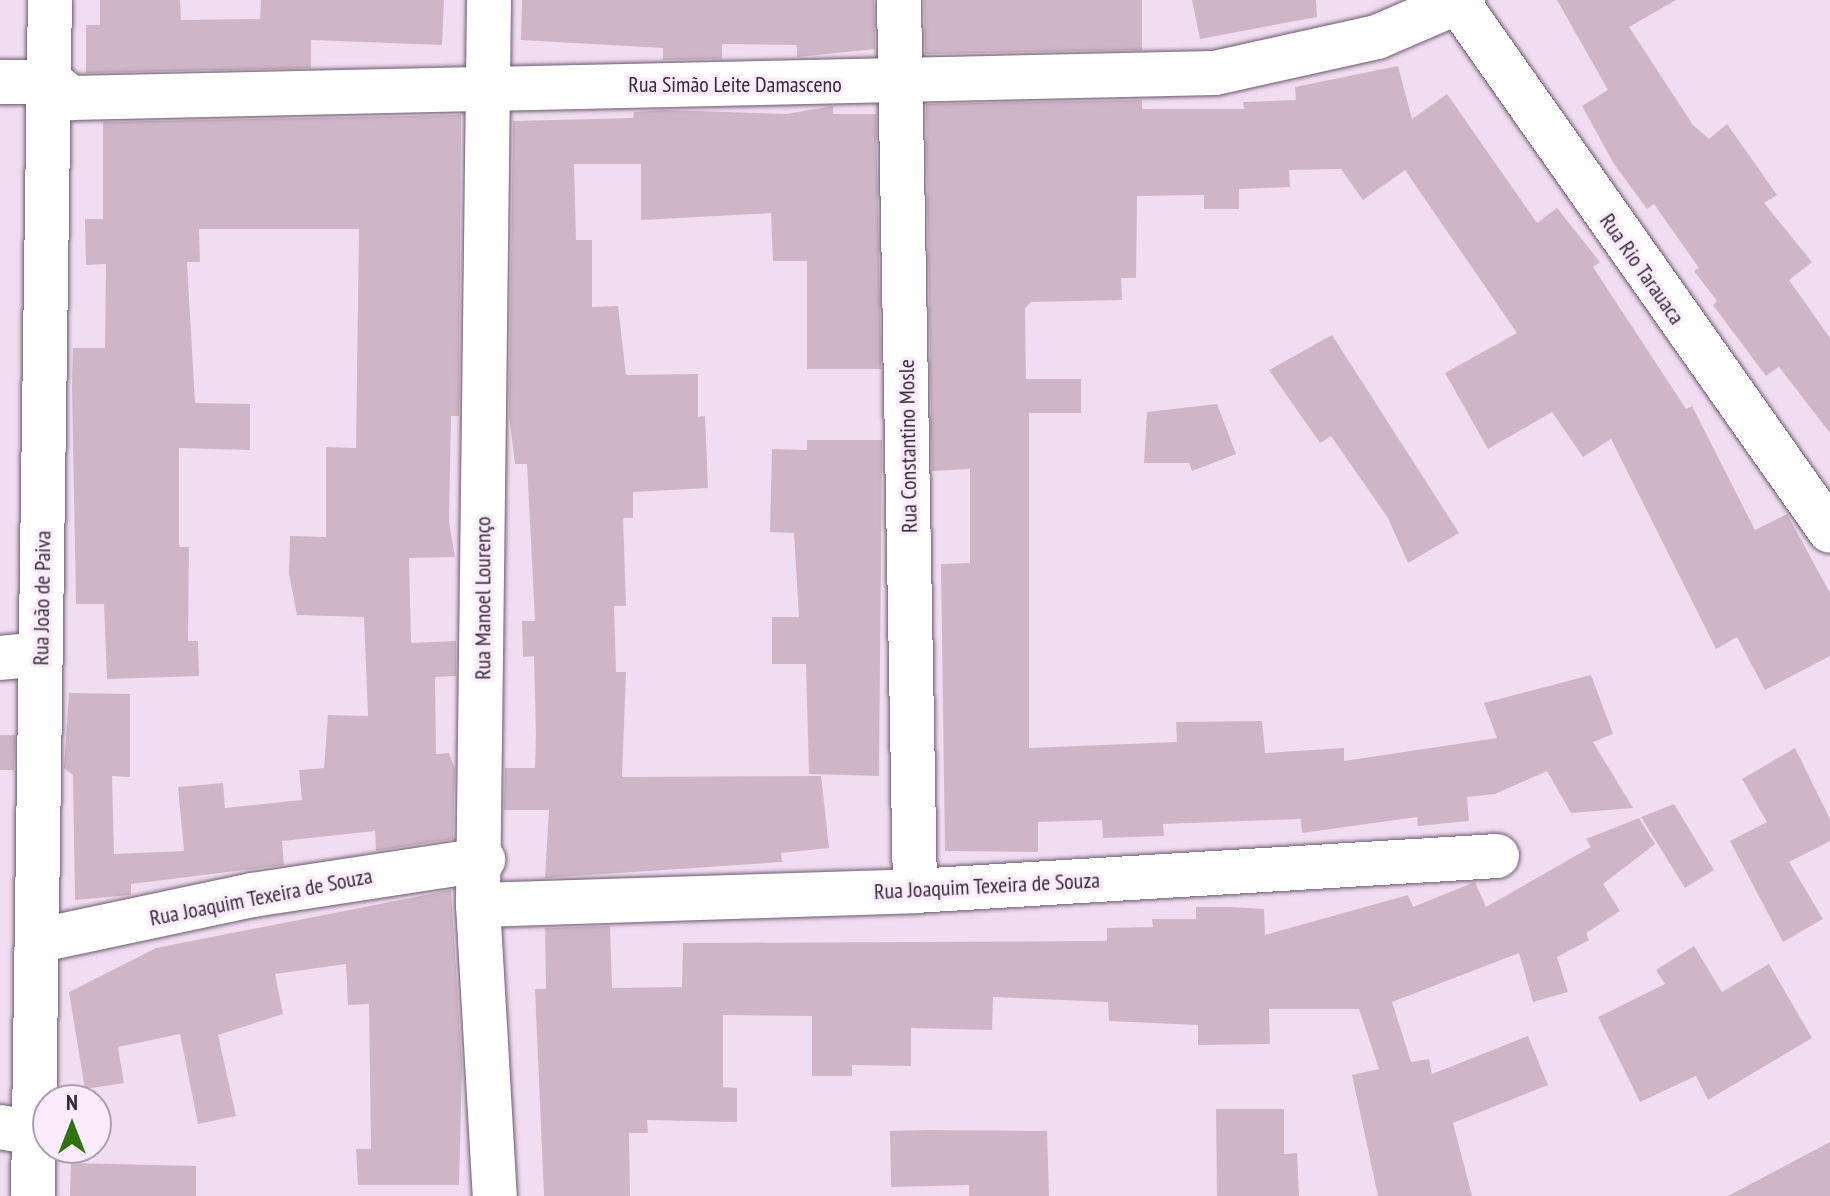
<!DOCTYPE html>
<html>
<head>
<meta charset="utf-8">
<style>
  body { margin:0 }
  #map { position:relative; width:1830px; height:1196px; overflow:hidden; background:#f1ddf2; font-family:"PT Sans Narrow",sans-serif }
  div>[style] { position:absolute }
  .building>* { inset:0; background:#cfb6c6 }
  .roads { filter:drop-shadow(0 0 2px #6c5a6d) drop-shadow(0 0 2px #6c5a6d) }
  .street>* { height:44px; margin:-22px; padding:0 22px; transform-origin:22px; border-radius:22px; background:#fff }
  .secondary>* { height:44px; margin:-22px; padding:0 22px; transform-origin:22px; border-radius:22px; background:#fff }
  span { translate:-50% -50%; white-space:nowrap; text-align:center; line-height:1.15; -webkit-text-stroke:7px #fcebfd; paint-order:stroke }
  .street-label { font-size:22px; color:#332c34 }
  .north { position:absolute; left:32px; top:1084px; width:80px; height:80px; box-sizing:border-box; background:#fcebfd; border:2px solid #ac9fad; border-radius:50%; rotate:0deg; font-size:22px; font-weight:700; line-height:32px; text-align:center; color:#332c34 }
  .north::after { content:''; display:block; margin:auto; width:28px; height:36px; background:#2f7311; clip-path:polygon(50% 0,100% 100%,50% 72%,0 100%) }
</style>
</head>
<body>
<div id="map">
  <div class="building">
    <div style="clip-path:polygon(100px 0,180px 0,181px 20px,260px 19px,261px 0,444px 0,442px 45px,311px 40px,311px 68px,86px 73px,86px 25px,100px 25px)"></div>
    <div style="clip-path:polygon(522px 0,874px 0,875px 49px,797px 57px,797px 45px,722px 44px,722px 59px,663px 60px,663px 48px,521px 40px)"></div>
    <div style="clip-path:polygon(924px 0,1142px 0,1142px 50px,925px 54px)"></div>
    <div style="clip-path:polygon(1192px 0,1316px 0,1317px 17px,1200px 39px)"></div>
    <div style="clip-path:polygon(1557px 0,1676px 0,1629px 27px,1693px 125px,1709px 139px,1727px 124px,1777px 195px,1764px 203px,1812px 262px,1789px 280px,1830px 338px,1830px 433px,1779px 367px,1766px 376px,1713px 305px,1717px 301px,1694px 271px,1699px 268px,1654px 204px,1647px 209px,1614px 164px,1582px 106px,1608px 90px)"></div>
    <div style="clip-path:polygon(1398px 66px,1412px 119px,1447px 94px,1537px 223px,1557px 208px,1600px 262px,1593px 267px,1686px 409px,1692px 406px,1755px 530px,1787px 514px,1830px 593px,1830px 656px,1765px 690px,1737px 637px,1716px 649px,1611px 439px,1583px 457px,1552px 412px,1488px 449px,1445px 373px,1517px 333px,1405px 170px,1363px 200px,1341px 169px,1289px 170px,1290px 187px,1239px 189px,1239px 209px,1204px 209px,1204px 195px,1137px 196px,1136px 278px,1121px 278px,1122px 300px,1031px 302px,1025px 308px,1026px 379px,1081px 379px,1081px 413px,1029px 413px,1029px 748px,1177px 742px,1176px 722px,1262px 721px,1265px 753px,1344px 748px,1344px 761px,1497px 738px,1484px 703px,1591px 675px,1613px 734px,1593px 742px,1633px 808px,1571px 813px,1547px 771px,1495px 794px,1467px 797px,1469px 821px,1418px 826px,1417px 817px,1302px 833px,1301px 819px,1163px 824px,1164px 836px,1103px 838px,1102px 820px,1038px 822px,1038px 852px,945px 851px,941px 564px,970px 563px,970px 469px,932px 471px,926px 104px,1142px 100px,1142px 109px,1244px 109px,1243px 102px,1296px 100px,1295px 87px)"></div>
    <div style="clip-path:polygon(833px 106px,833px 114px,876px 114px,881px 369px,807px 369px,807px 261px,773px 261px,771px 213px,641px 220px,641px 164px,574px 164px,576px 240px,592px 240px,592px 307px,618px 306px,626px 375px,698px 374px,698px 417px,705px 416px,708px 488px,633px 492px,633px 518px,623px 518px,626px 606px,614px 606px,616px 672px,626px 672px,622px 777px,821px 776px,829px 848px,781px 853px,782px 862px,545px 878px,549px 810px,504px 810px,505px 768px,535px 768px,536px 735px,534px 656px,523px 657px,522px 621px,535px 621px,527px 464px,515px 464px,509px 414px,513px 121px,633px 118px,634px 112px,665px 110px,786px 114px)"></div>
    <div style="clip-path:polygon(461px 115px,459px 416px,451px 416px,449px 522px,455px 557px,409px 558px,411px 643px,456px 641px,456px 676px,435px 677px,436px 754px,449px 753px,455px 769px,453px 839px,376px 851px,375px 831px,282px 841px,284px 865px,131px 884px,131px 895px,75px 900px,73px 775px,64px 768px,69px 693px,130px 694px,130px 777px,112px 776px,114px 854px,184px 851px,178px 787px,223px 783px,225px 808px,302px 800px,299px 770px,324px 768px,328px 715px,368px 716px,364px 617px,297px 615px,289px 574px,290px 536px,326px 537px,326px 447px,356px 448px,359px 229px,199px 229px,200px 262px,187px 262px,195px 403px,250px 404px,250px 450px,179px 448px,179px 547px,189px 547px,188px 641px,198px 641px,199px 676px,107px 679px,104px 604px,76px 604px,72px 386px,73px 348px,105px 348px,106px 264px,86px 265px,85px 219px,103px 219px,103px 122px)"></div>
    <div style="clip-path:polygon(1332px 335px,1459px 533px,1408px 563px,1388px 518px,1331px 436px,1320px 443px,1269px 370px)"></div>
    <div style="clip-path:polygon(1217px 404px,1236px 454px,1192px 471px,1189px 463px,1144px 463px,1147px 412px)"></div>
    <div style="clip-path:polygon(807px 440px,882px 440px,879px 776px,809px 774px,806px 664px,772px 664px,772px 617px,799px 617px,794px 533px,770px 532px,772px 449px,807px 450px)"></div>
    <div style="clip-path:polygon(0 735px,15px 735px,14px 770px,0 770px)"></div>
    <div style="clip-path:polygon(1795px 748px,1830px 819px,1830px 841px,1789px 862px,1823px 919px,1783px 942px,1730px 841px,1767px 822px,1742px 779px)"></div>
    <div style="clip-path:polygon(1674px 804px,1714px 870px,1685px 888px,1641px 817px)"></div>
    <div style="clip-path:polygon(1639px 818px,1655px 844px,1603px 884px,1620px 911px,1586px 933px,1589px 940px,1557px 957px,1568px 992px,1533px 1002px,1519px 953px,1392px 1002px,1411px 1062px,1429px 1059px,1432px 1074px,1528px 1036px,1548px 1085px,1453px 1123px,1472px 1196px,1378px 1196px,1352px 1075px,1379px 1069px,1359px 1009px,1269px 1009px,1270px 1044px,1198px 1045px,1198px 1025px,1109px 1021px,1108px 1002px,993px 997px,992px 1030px,911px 1028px,911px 1066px,852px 1065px,852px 1076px,812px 1076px,812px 1016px,723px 1015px,723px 1087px,737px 1088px,737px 1122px,647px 1120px,648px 1133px,629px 1133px,630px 1196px,544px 1196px,535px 989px,546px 989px,545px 928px,610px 926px,612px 988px,682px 987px,683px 943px,1107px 941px,1107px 928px,1153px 927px,1152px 919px,1196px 919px,1196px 907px,1230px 907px,1264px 909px,1265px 935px,1408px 895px,1413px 907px,1475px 882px,1486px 907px,1591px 847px,1586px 839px)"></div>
    <div style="clip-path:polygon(451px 890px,462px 1066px,459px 1185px,358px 1185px,356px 1149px,371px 1149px,369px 1004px,348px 1005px,346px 964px,275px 974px,283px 1014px,218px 1035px,236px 1116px,198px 1124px,180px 1034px,118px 1047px,124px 1083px,85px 1089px,69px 992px,156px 948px)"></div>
    <div style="clip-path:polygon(1694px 946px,1722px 992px,1769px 964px,1812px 1038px,1708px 1100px,1696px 1076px,1640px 1102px,1598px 1017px,1665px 984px,1656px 970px)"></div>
    <div style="clip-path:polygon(1216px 1109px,1284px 1109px,1284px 1154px,1297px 1153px,1299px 1196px,1217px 1196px)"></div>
    <div style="clip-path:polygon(928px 1130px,1047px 1131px,1049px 1196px,969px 1196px,969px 1185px,891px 1187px,890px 1131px)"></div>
    <div style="clip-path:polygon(1830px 1142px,1830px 1196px,1728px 1196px)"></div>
    <div style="clip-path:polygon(71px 1163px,196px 1166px,196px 1196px,70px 1196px)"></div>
  </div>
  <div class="roads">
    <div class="street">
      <div style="left:489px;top:0;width:905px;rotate:90.7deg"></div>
      <div style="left:478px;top:905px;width:291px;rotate:86.7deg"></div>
      <div style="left:899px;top:0;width:891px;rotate:88.97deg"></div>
      <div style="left:1459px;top:4px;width:644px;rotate:54.86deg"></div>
      <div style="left:0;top:82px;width:51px"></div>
      <div style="left:51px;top:82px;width:26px;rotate:39deg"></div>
      <div style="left:71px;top:98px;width:1144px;rotate:-1.25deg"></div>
      <div style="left:1215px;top:73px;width:166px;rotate:-12.5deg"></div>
      <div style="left:1377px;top:37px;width:94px;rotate:-23.3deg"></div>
      <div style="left:0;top:658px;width:41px;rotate:-5.6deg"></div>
      <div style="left:478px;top:905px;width:437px;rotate:-1.8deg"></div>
      <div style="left:915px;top:891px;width:583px;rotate:-3.44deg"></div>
      <div style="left:41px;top:940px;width:217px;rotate:-12deg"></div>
      <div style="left:253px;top:895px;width:233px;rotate:-8.7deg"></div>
      <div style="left:0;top:1127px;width:35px;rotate:10deg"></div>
    </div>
    <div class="secondary">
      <div style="left:33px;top:1196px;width:1196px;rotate:-89.19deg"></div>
    </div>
  </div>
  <div class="street-label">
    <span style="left:735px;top:85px">Rua Simão Leite Damasceno</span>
    <span style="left:1642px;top:269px;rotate:55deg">Rua Rio Tarauaca</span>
    <span style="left:908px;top:446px;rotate:-91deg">Rua Constantino Mosle</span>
    <span style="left:42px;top:598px;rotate:-89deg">Rua João de Paiva</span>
    <span style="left:483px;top:598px;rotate:-90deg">Rua Manoel Lourenço</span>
    <span style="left:987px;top:886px;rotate:-3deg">Rua Joaquim Texeira de Souza</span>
    <span style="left:261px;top:897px;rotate:-11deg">Rua Joaquim Texeira de Souza</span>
  </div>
  <div class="north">N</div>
</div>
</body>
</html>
